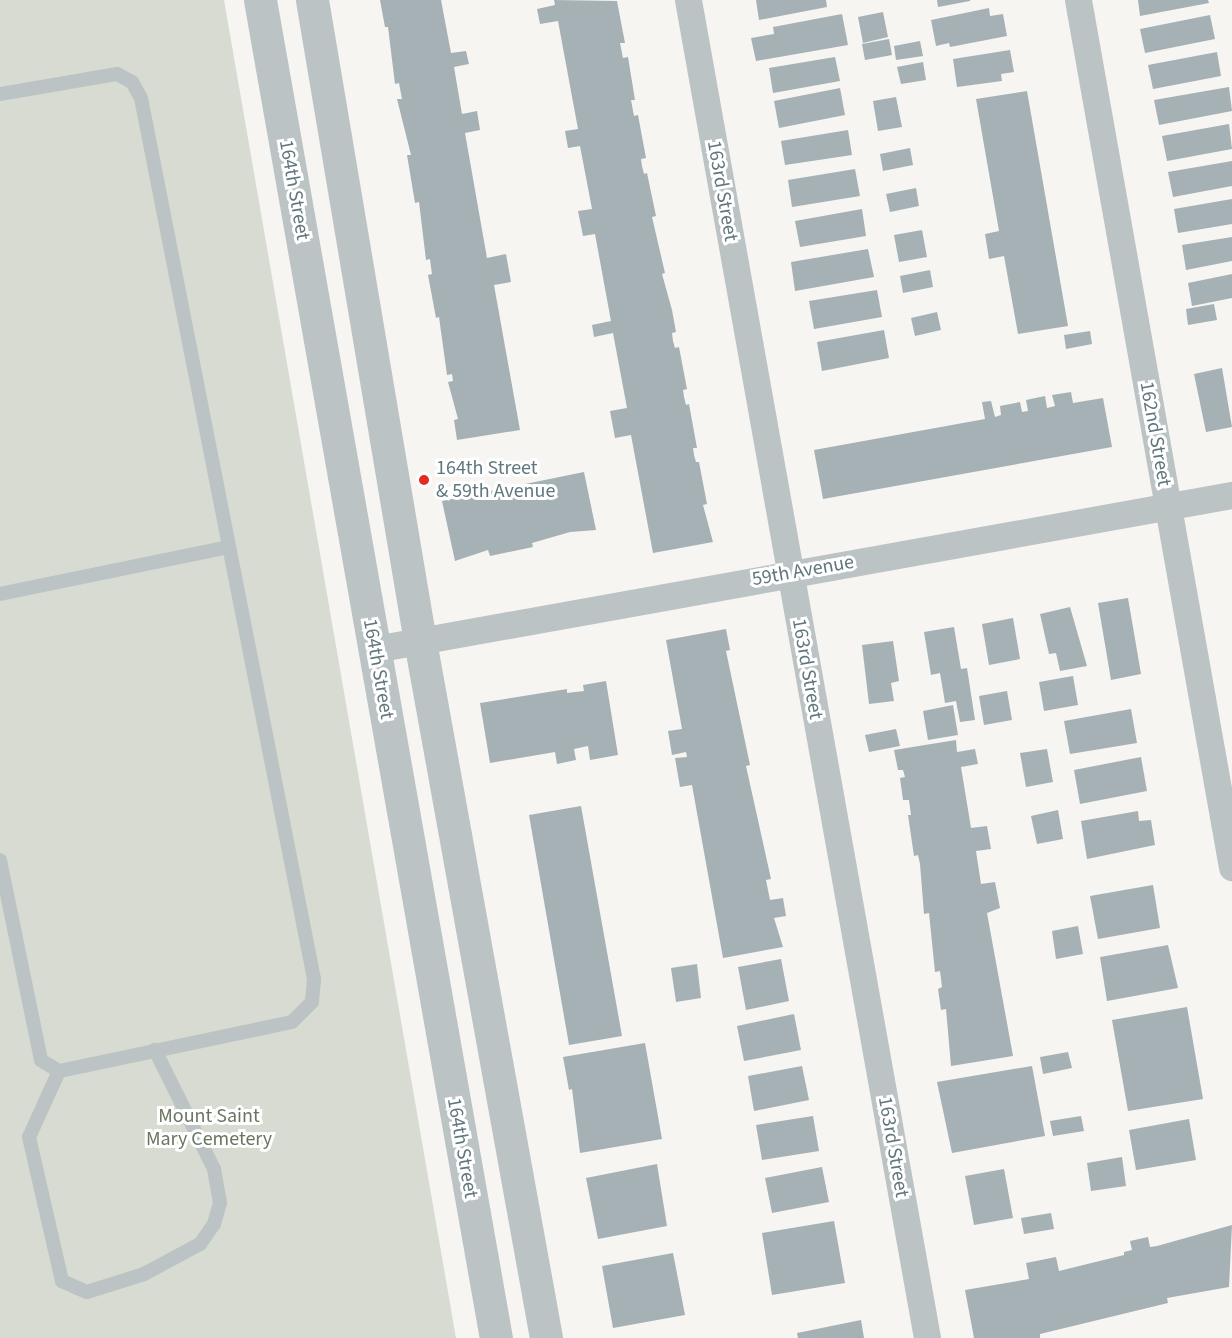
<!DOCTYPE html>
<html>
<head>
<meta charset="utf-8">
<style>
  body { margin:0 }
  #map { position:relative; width:1232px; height:1338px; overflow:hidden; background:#f6f5f2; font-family:"Source Sans 3",sans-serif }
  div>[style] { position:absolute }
  .green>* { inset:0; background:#d7dbd1 }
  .building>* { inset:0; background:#a5b1b4 }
  .service>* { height:14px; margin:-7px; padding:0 7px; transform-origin:7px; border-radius:7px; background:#bcc3c5 }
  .minor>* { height:27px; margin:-13.5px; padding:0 13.5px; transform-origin:13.5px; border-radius:13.5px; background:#bcc3c5 }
  .tertiary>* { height:33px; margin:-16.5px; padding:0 16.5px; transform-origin:16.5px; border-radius:16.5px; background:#bcc3c5 }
  .dots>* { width:16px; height:16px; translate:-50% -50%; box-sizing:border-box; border:3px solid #fff; border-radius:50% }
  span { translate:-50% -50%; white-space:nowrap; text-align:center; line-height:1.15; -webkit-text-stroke:6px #fff; paint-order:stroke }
  .street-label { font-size:20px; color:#61777e }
  .poi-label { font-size:20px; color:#61777e }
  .left { translate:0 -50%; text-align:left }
  .park-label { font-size:20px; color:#687660 }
</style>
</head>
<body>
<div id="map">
  <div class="green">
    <div style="clip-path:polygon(0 0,224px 0,456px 1338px,0 1338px)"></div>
  </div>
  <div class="building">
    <div style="clip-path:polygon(380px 0,441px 0,451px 53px,466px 51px,469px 64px,454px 67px,462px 114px,477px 111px,480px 130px,465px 133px,487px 258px,506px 254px,511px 282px,494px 285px,520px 430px,457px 440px,454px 420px,458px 419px,448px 382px,453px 381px,452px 374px,447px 375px,439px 317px,436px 318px,428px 275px,432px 274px,431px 267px,430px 259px,426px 260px,419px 202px,415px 203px,407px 155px,411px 155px,397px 99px,402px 99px,399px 83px,395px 84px,388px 27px,385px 27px)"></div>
    <div style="clip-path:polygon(554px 0,617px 1px,625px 43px,620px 43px,623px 58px,628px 57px,635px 100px,631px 100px,634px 116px,638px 115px,646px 158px,641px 159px,642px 166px,644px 174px,647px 173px,656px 216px,652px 217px,665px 273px,662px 274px,672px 310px,676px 332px,672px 333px,673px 341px,675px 348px,679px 347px,687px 389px,683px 390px,684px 397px,686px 405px,689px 404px,697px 448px,693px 448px,694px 455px,696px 462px,699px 462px,707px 504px,703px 505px,713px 542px,653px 553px,631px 435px,615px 438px,610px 411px,627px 408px,613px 333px,594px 337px,592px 325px,611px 321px,595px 234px,583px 236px,578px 211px,592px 209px,580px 146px,568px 148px,565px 131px,578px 129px,558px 21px,540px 24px,537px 9px,555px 5px)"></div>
    <div style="clip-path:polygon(756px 0,826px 0,827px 7px,759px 20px)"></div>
    <div style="clip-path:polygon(937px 0,970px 0,970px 1px,938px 7px)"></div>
    <div style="clip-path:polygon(1138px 0,1208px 0,1209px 3px,1140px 16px)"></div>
    <div style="clip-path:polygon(989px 8px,990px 16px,1003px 14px,1007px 36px,950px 47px,949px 43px,936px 46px,931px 20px)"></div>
    <div style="clip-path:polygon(883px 12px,888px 37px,863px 43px,858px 17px)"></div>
    <div style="clip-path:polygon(842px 14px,848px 45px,756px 61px,751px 38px,774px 34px,773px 27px)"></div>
    <div style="clip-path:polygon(1210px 15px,1215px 39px,1145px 53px,1140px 29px)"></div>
    <div style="clip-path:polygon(889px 39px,892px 55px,865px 60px,862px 44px)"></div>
    <div style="clip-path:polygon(920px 41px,923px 56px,896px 60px,894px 46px)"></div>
    <div style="clip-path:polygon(1010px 50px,1014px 72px,1001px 74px,1002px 81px,957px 87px,953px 59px)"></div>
    <div style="clip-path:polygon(1217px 52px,1221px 76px,1153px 89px,1148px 65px)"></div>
    <div style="clip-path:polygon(835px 57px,840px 81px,773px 93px,769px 68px)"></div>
    <div style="clip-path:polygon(923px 62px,926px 80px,901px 84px,897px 67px)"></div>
    <div style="clip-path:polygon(1229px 87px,1232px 111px,1159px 125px,1154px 100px)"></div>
    <div style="clip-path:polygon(840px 88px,845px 115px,779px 128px,774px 101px)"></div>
    <div style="clip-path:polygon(1027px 91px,1068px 326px,1018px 334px,1004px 256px,989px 259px,985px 234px,999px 231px,976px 99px)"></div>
    <div style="clip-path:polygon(896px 97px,902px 127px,878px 131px,873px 101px)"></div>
    <div style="clip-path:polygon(1229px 124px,1232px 149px,1167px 161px,1162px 136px)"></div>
    <div style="clip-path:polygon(848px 130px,852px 155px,785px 165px,781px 141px)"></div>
    <div style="clip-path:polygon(910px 148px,913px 165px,883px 171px,880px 154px)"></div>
    <div style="clip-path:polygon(1232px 161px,1232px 186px,1173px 197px,1168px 172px)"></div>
    <div style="clip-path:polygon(855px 169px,860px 196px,792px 207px,788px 180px)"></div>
    <div style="clip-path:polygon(916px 188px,919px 206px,890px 212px,886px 194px)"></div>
    <div style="clip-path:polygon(1232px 199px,1232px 224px,1178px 233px,1174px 209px)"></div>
    <div style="clip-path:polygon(862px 209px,866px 236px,800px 247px,795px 221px)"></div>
    <div style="clip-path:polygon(922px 230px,927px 257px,899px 262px,894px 235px)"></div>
    <div style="clip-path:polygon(1232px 237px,1232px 261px,1186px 270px,1182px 245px)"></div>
    <div style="clip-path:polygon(868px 249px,874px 277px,795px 291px,791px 262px)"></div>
    <div style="clip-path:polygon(930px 270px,933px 287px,903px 293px,900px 276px)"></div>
    <div style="clip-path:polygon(1232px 274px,1232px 298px,1192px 306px,1188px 283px)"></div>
    <div style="clip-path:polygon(877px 290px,882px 317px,814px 329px,809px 301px)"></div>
    <div style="clip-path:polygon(1214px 304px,1217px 320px,1188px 325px,1186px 309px)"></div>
    <div style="clip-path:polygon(937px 312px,941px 330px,915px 336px,911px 318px)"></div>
    <div style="clip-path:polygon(884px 330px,889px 358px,822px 371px,817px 342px)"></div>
    <div style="clip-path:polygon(1090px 331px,1092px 344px,1066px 349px,1064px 335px)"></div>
    <div style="clip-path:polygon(1222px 368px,1232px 427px,1206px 432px,1194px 374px)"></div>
    <div style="clip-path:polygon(1071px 392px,1073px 403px,1103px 398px,1112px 447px,823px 499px,814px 450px,985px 419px,982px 402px,991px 401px,995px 417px,1001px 415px,1000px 406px,1020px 402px,1022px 412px,1028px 411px,1026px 400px,1045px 396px,1047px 408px,1055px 406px,1052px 395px)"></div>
    <div style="clip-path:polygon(584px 472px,596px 530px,570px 532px,532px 543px,533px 547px,490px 556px,488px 550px,455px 561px,442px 501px)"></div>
    <div style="clip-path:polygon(1128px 598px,1141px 674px,1111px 680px,1098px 603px)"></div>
    <div style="clip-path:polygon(1070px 607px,1087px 666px,1060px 671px,1056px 653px,1049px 654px,1040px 614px)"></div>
    <div style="clip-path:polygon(1013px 618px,1020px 659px,989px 665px,982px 624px)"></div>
    <div style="clip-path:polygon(954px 627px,961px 669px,967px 668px,975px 720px,960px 722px,956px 701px,945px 703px,940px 673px,931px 675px,924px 632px)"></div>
    <div style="clip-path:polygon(726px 629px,730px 650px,726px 651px,750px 765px,746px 766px,771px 879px,766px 880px,770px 900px,783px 898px,786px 916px,774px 918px,783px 947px,723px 958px,692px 785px,680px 787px,675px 758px,687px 757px,686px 752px,672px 755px,668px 731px,682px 729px,666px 640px)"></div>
    <div style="clip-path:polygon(893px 641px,899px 681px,891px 683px,894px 701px,869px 704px,862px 645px)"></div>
    <div style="clip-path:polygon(1073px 676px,1078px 705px,1044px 711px,1039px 682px)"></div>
    <div style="clip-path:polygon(606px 681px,618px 755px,590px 760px,588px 746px,574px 749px,576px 760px,557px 764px,555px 752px,490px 763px,480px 703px,567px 689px,567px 693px,584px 691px,583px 685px)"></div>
    <div style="clip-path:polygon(1007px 691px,1012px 720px,984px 725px,979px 696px)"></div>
    <div style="clip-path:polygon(953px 705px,958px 735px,928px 740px,923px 711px)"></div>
    <div style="clip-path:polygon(1131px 709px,1137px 743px,1070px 754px,1064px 721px)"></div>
    <div style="clip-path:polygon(896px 729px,900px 746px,869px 752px,865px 735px)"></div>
    <div style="clip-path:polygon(956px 740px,957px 752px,975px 749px,978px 764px,961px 767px,971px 828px,987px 826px,991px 849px,976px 851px,981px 884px,995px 882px,1000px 908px,987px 913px,1013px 1056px,951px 1066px,946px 1009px,941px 1010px,938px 989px,942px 987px,940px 971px,935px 972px,929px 913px,924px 914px,920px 864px,918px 855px,914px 856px,908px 815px,911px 815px,909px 800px,903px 800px,900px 778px,905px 777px,903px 770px,898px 770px,894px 750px)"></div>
    <div style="clip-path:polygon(1047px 749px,1053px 782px,1026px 787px,1020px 753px)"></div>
    <div style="clip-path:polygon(1141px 757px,1147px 791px,1080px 804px,1074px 770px)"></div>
    <div style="clip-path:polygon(581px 806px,622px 1036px,569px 1045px,529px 815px)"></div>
    <div style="clip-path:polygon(1058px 810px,1063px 839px,1037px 844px,1031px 816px)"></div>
    <div style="clip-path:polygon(1138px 811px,1139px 821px,1151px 820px,1155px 845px,1087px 859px,1081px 821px)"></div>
    <div style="clip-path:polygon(1153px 885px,1160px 928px,1098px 939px,1090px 896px)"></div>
    <div style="clip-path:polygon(1078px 926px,1083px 954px,1056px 959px,1052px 931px)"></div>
    <div style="clip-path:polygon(1168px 945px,1178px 988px,1107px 1001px,1100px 957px)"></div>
    <div style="clip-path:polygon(781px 959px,789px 1001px,746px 1010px,738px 967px)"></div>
    <div style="clip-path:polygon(697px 964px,701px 998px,676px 1002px,671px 968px)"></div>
    <div style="clip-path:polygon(1187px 1007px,1203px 1099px,1128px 1111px,1112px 1020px)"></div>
    <div style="clip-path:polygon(794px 1014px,801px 1050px,744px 1061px,737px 1026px)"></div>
    <div style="clip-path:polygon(645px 1043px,662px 1139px,580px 1153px,572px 1089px,569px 1090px,563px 1057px)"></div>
    <div style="clip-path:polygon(1068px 1052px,1072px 1068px,1043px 1074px,1040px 1057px)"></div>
    <div style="clip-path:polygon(802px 1066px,809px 1100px,754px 1111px,748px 1076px)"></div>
    <div style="clip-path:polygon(1032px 1066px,1045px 1136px,952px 1153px,937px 1082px)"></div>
    <div style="clip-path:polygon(813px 1116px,819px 1151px,762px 1160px,756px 1125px)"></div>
    <div style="clip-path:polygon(1081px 1116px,1084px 1131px,1053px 1136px,1050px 1121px)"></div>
    <div style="clip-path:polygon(1189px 1119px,1196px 1160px,1136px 1170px,1129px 1130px)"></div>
    <div style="clip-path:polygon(1122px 1157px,1126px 1186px,1091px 1191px,1087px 1163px)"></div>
    <div style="clip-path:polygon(657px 1164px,667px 1226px,598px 1239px,586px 1178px)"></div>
    <div style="clip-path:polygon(822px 1167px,829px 1202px,772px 1213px,765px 1178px)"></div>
    <div style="clip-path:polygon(1004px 1169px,1013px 1218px,974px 1225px,965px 1176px)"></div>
    <div style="clip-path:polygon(1051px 1213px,1054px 1229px,1024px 1234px,1021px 1218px)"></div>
    <div style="clip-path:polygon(834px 1221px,845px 1283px,772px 1295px,762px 1233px)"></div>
    <div style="clip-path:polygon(1232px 1225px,1229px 1287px,1167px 1298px,1168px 1303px,1040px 1334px,1040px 1338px,974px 1338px,965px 1290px,1029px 1279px,1026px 1263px,1056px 1257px,1059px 1271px,1124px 1255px,1124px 1252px,1132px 1250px,1130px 1241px,1148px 1237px,1150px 1247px,1157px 1246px)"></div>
    <div style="clip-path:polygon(673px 1253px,685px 1315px,613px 1328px,602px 1266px)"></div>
    <div style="clip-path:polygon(861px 1320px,864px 1338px,798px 1338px,797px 1333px)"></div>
  </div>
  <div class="service">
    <div style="left:0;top:94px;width:119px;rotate:-9.7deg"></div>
    <div style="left:117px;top:74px;width:17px;rotate:28deg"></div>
    <div style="left:132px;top:82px;width:18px;rotate:61deg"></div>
    <div style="left:141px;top:98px;width:898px;rotate:78.89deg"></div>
    <div style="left:314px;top:979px;width:23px;rotate:95deg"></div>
    <div style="left:312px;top:1002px;width:28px;rotate:135deg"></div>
    <div style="left:292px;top:1022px;width:238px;rotate:168.1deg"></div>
    <div style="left:59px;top:1071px;width:21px;rotate:-149deg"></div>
    <div style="left:41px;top:1060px;width:204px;rotate:-101.6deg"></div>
    <div style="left:0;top:594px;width:234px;rotate:-11.6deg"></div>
    <div style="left:59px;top:1071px;width:72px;rotate:114.4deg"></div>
    <div style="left:29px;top:1137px;width:148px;rotate:77.1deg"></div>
    <div style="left:62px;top:1281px;width:27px;rotate:24deg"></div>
    <div style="left:87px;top:1292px;width:60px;rotate:-17.5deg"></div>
    <div style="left:144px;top:1274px;width:64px;rotate:-28.2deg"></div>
    <div style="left:200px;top:1244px;width:24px;rotate:-55deg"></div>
    <div style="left:214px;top:1224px;width:22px;rotate:-74deg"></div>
    <div style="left:220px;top:1203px;width:35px;rotate:-100deg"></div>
    <div style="left:214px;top:1169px;width:133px;rotate:-116.4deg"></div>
  </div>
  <div class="minor">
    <div style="left:688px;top:0;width:1359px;rotate:79.87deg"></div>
    <div style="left:1078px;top:0;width:881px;rotate:79.93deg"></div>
    <div style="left:375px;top:649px;width:871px;rotate:-10.19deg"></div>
  </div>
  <div class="tertiary">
    <div style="left:260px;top:0;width:1359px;rotate:80deg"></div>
    <div style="left:312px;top:0;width:650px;rotate:80.44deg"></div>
    <div style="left:420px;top:641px;width:708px;rotate:79.75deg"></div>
  </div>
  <div class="dots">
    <div style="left:424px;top:480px;background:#e42c24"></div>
  </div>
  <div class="street-label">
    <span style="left:294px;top:190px;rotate:80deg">164th Street</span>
    <span style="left:722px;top:191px;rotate:80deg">163rd Street</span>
    <span style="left:1155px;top:434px;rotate:80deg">162nd Street</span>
    <span style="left:803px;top:571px;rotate:-10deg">59th Avenue</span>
    <span style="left:378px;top:669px;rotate:80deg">164th Street</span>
    <span style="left:807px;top:669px;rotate:80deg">163rd Street</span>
    <span style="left:893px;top:1147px;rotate:80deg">163rd Street</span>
    <span style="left:462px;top:1148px;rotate:80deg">164th Street</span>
  </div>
  <div class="poi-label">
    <span class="left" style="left:436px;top:480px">164th Street<br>&amp; 59th Avenue</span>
  </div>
  <div class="park-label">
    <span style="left:209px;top:1128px">Mount Saint<br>Mary Cemetery</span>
  </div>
</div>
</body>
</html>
